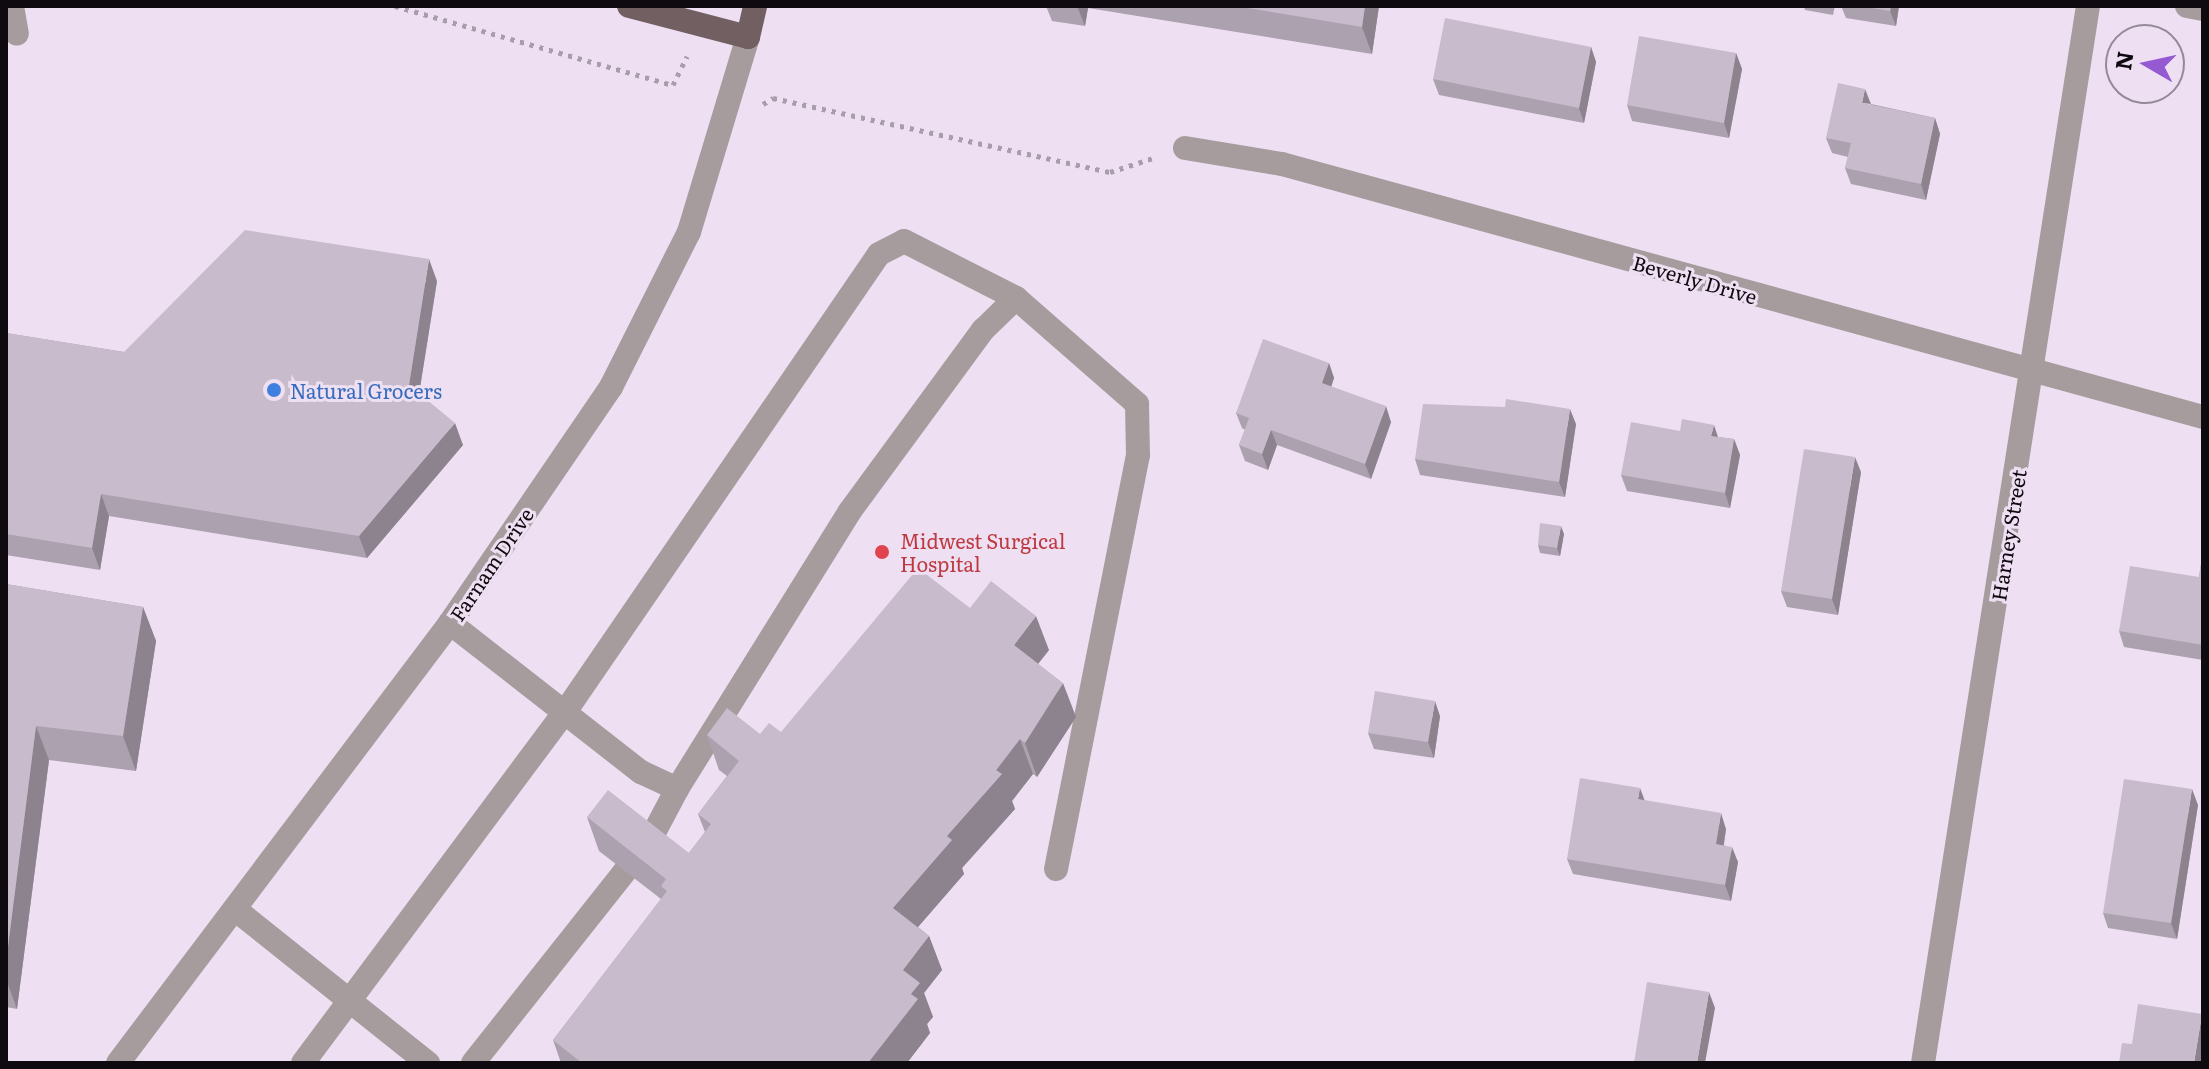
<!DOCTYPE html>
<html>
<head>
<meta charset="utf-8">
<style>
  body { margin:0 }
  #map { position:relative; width:2209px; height:1069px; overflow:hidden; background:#eee0f2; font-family:Literata,serif }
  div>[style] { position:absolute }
  .path>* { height:5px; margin-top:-2.5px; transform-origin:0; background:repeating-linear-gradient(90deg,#a89dab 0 4px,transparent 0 10px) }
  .minor>* { height:24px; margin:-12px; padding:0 12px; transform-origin:12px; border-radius:12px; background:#a69c9d }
  .major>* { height:24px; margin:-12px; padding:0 12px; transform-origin:12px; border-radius:12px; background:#715f62 }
  .wall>* { inset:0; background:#aca1af }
  .shaded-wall>* { inset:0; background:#8c838f }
  .building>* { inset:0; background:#c8bbcc }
  .dots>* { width:22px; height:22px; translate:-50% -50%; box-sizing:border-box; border:4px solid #eee0f2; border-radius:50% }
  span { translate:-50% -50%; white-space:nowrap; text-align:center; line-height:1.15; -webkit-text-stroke:6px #eee0f2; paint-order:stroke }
  .street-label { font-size:20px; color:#0e0a0f }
  .shop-label { font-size:20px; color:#366cbe }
  .left { translate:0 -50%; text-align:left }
  .health-label { font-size:20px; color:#be3a42 }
  .frame { position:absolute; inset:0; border:8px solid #0e0a0f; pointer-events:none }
  .north { position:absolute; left:2105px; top:24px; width:80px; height:80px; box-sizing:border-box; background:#eee0f2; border:2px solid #948a97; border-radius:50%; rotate:279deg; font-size:22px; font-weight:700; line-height:32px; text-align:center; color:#0e0a0f }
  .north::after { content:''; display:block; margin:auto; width:28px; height:36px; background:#955ad2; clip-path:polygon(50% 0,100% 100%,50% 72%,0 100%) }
</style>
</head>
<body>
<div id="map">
  <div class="path">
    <div style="left:395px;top:6px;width:289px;rotate:15.9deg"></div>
    <div style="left:673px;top:85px;width:32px;rotate:-64deg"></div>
    <div style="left:763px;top:104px;width:12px;rotate:-31deg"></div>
    <div style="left:773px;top:98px;width:345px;rotate:12.4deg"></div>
    <div style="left:1110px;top:172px;width:45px;rotate:-18deg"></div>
  </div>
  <div class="minor">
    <div style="left:12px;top:6px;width:28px;rotate:80deg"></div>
    <div style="left:2187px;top:6px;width:16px;rotate:11deg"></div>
    <div style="left:1185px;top:148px;width:98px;rotate:9.4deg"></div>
    <div style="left:1282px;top:164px;width:955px;rotate:15.36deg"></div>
    <div style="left:450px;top:623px;width:242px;rotate:38deg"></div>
    <div style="left:641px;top:772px;width:40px;rotate:25deg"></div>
    <div style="left:677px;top:789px;width:327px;rotate:-58.1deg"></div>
    <div style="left:850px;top:511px;width:225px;rotate:-53.7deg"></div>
    <div style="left:983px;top:330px;width:46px;rotate:-44.1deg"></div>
    <div style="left:647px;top:846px;width:64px;rotate:-62.2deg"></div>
    <div style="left:236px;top:910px;width:246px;rotate:38.6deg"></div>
    <div style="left:118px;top:1063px;width:551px;rotate:-52.96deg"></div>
    <div style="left:450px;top:623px;width:286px;rotate:-55.7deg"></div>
    <div style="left:611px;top:387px;width:174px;rotate:-63.3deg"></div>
    <div style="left:689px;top:232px;width:204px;rotate:-73.2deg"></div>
    <div style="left:303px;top:1063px;width:438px;rotate:-53.3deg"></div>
    <div style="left:565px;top:712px;width:555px;rotate:-55.57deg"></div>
    <div style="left:879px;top:254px;width:28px;rotate:-27deg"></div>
    <div style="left:904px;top:241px;width:126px;rotate:27deg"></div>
    <div style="left:1016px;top:298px;width:161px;rotate:41.2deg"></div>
    <div style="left:1137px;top:404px;width:51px;rotate:88.9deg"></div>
    <div style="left:1138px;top:455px;width:422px;rotate:101.2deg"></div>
    <div style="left:473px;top:1063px;width:245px;rotate:-51.6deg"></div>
    <div style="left:1923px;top:1063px;width:1070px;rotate:-81.13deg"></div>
  </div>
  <div class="major">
    <div style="left:629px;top:6px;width:123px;rotate:14.6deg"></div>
    <div style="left:748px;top:37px;width:32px;rotate:-77deg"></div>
  </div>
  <div class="wall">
    <div style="clip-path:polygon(1046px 6px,1379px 6px,1372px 54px,1088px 8px,1085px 26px,1052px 21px)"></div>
    <div style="clip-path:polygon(1804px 6px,1835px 6px,1833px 15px,1805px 10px)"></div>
    <div style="clip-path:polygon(1841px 6px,1899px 6px,1896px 26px,1846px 18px)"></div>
    <div style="clip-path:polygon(1591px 47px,1596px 62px,1584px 123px,1439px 95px,1433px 79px)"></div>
    <div style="clip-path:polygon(1736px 53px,1742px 69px,1729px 138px,1632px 121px,1627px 105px)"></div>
    <div style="clip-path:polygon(1871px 104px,1935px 118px,1940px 134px,1926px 200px,1851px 184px,1845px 168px,1848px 157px,1832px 153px,1826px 138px)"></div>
    <div style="clip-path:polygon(437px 281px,419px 393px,463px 445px,367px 558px,109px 516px,100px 570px,6px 555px,6px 333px,124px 352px)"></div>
    <div style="clip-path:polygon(1329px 363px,1334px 378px,1331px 387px,1391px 422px,1371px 479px,1277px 445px,1268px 470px,1245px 461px,1239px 445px,1245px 430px,1242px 428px,1236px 413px)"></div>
    <div style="clip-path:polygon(1576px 424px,1565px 497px,1420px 475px,1415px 459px)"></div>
    <div style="clip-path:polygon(1718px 437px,1734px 439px,1740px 455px,1730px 508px,1627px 491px,1621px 475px)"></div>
    <div style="clip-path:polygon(1861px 472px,1838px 615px,1787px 607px,1781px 591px)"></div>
    <div style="clip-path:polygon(1564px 534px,1560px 556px,1540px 553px,1538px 545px)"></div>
    <div style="clip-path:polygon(2203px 551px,2203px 660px,2124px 647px,2119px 631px,2199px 577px)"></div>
    <div style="clip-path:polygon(6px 584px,143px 607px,156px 641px,136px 771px,49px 760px,17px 1009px,6px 1007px)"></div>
    <div style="clip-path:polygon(1049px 650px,1038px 664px,1076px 717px,1037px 777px,1033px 774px,1012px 801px,1015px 809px,962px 868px,964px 874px,918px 927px,929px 936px,942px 970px,924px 993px,933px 1017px,927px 1024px,930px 1033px,907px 1063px,561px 1063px,553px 1040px,661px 899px,599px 851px,587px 817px,689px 853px,705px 832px,698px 814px,727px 776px,719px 770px,707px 735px,760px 734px,781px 732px)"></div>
    <div style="clip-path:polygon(1440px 716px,1434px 758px,1374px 749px,1368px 733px)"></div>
    <div style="clip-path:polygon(1644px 800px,1726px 829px,1724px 845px,1738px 862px,1731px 901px,1573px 874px,1567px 859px)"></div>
    <div style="clip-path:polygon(2198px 805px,2177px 939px,2108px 928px,2103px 913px)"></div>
  </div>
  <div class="shaded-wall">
    <div style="clip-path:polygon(1077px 6px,1087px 6px,1088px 8px,1085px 26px)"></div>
    <div style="clip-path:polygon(1365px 6px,1379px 6px,1372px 54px,1362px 27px)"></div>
    <div style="clip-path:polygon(1891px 6px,1899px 6px,1896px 26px,1890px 11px)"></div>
    <div style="clip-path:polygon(1591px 47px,1596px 62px,1584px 123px,1579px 108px)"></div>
    <div style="clip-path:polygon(1736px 53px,1742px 69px,1729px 138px,1724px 123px)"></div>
    <div style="clip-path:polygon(1865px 89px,1871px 104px,1862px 103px)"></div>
    <div style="clip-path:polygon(1935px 118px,1940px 134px,1926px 200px,1921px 184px)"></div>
    <div style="clip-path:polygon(429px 259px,437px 281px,417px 407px,409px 385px)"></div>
    <div style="clip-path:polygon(1329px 363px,1334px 378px,1327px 399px,1322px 383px)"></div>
    <div style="clip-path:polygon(1386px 406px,1391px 422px,1371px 479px,1365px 464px)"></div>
    <div style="clip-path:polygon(1570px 409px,1576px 424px,1565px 497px,1559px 482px)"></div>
    <div style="clip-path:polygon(455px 423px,463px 445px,367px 558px,359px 536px)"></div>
    <div style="clip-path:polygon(1714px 425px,1719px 440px,1711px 436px)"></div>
    <div style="clip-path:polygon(1271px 430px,1277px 445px,1268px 470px,1262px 454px)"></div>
    <div style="clip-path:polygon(1734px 439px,1740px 455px,1730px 508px,1725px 493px)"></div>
    <div style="clip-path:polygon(1855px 457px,1861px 472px,1838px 615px,1832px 599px)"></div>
    <div style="clip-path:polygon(101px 494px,109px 516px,100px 570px,92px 548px)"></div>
    <div style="clip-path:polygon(1561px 526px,1564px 534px,1560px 556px,1557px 548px)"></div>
    <div style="clip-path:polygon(143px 607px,156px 641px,136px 771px,123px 736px)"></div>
    <div style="clip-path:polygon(1036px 616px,1049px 650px,1026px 679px,1014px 645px)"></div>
    <div style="clip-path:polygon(1063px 683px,1076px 717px,1037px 777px,1025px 743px)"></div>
    <div style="clip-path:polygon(1435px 701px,1440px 716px,1434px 758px,1428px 742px)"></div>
    <div style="clip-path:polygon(36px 726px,49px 760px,17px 1009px,6px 979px,6px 962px)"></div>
    <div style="clip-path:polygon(1020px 739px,1033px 774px,1012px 801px,1015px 809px,962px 868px,964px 874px,905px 942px,893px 908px)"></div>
    <div style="clip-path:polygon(1640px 788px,1646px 804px,1638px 799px)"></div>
    <div style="clip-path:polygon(2192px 789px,2198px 805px,2177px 939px,2171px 923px)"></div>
    <div style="clip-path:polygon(1721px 813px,1726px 829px,1721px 860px,1716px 844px)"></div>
    <div style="clip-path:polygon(1732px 847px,1738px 862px,1731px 901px,1725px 885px)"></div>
    <div style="clip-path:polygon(929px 936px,942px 970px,924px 993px,933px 1017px,927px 1024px,930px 1033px,907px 1063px,868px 1063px,911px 994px,903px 970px)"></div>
    <div style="clip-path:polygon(1709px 992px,1715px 1008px,1705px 1063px,1697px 1063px)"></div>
    <div style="clip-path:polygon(2202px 1014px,2203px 1018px,2203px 1057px,2202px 1063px,2194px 1063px)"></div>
  </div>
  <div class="building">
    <div style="clip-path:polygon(1235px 6px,1365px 6px,1362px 27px)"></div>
    <div style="clip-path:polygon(1860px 6px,1891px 6px,1890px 11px)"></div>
    <div style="clip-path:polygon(1445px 18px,1591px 47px,1579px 108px,1433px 79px)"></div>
    <div style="clip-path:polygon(1639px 36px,1736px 53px,1724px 123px,1627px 105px)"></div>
    <div style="clip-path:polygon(1838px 83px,1865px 89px,1862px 103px,1935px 118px,1921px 184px,1845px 168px,1851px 143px,1826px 138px)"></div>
    <div style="clip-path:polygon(245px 230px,429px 259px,409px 385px,455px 423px,359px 536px,101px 494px,92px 548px,6px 534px,6px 333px,124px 352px)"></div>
    <div style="clip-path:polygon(1263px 339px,1329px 363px,1322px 383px,1386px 406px,1365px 464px,1271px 430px,1262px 454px,1239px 445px,1249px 418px,1236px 413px)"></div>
    <div style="clip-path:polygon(1506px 399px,1570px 409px,1559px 482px,1415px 459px,1423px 404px,1505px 407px)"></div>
    <div style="clip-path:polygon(1682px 419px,1714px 425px,1711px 436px,1734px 439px,1725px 493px,1621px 475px,1631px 422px,1680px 431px)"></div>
    <div style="clip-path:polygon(1804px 449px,1855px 457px,1832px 599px,1781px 591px)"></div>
    <div style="clip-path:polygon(1540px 523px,1561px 526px,1557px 548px,1538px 545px)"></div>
    <div style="clip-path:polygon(2203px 551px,2203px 645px,2119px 631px,2130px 566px,2199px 577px)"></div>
    <div style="clip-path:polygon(918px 568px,970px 608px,991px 581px,1036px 616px,1014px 645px,1063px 683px,1025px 743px,1020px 739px,996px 770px,1002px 774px,947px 836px,952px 840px,893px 908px,929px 936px,903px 970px,920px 983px,911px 994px,918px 999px,868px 1063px,582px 1063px,553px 1040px,667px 891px,661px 886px,666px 879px,587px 817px,608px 790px,689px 853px,711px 824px,698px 814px,739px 761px,707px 735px,727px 708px,760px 734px,769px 723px,781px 732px)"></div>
    <div style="clip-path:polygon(6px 584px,143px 607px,123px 736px,36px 726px,6px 962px)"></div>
    <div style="clip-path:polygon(1375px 691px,1435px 701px,1428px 742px,1368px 733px)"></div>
    <div style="clip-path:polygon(1580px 778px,1640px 788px,1638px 799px,1721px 813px,1716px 844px,1732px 847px,1725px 885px,1567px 859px)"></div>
    <div style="clip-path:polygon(2124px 779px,2192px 789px,2171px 923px,2103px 913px)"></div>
    <div style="clip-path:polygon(1647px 982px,1709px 992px,1697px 1063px,1634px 1063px)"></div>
    <div style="clip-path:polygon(2138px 1004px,2202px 1014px,2194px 1063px,2119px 1063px,2122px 1043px,2132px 1044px)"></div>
  </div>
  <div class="dots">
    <div style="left:274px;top:390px;background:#3f7fe0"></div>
    <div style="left:882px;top:552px;background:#e0444e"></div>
  </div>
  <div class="street-label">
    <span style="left:1695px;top:279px;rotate:16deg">Beverly Drive</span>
    <span style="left:2008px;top:535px;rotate:-81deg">Harney Street</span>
    <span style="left:491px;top:564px;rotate:-56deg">Farnam Drive</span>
  </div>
  <div class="shop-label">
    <span class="left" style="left:290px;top:390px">Natural Grocers</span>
  </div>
  <div class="health-label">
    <span class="left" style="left:900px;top:552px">Midwest Surgical<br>Hospital</span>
  </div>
  <div class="frame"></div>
  <div class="north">N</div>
</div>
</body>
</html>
